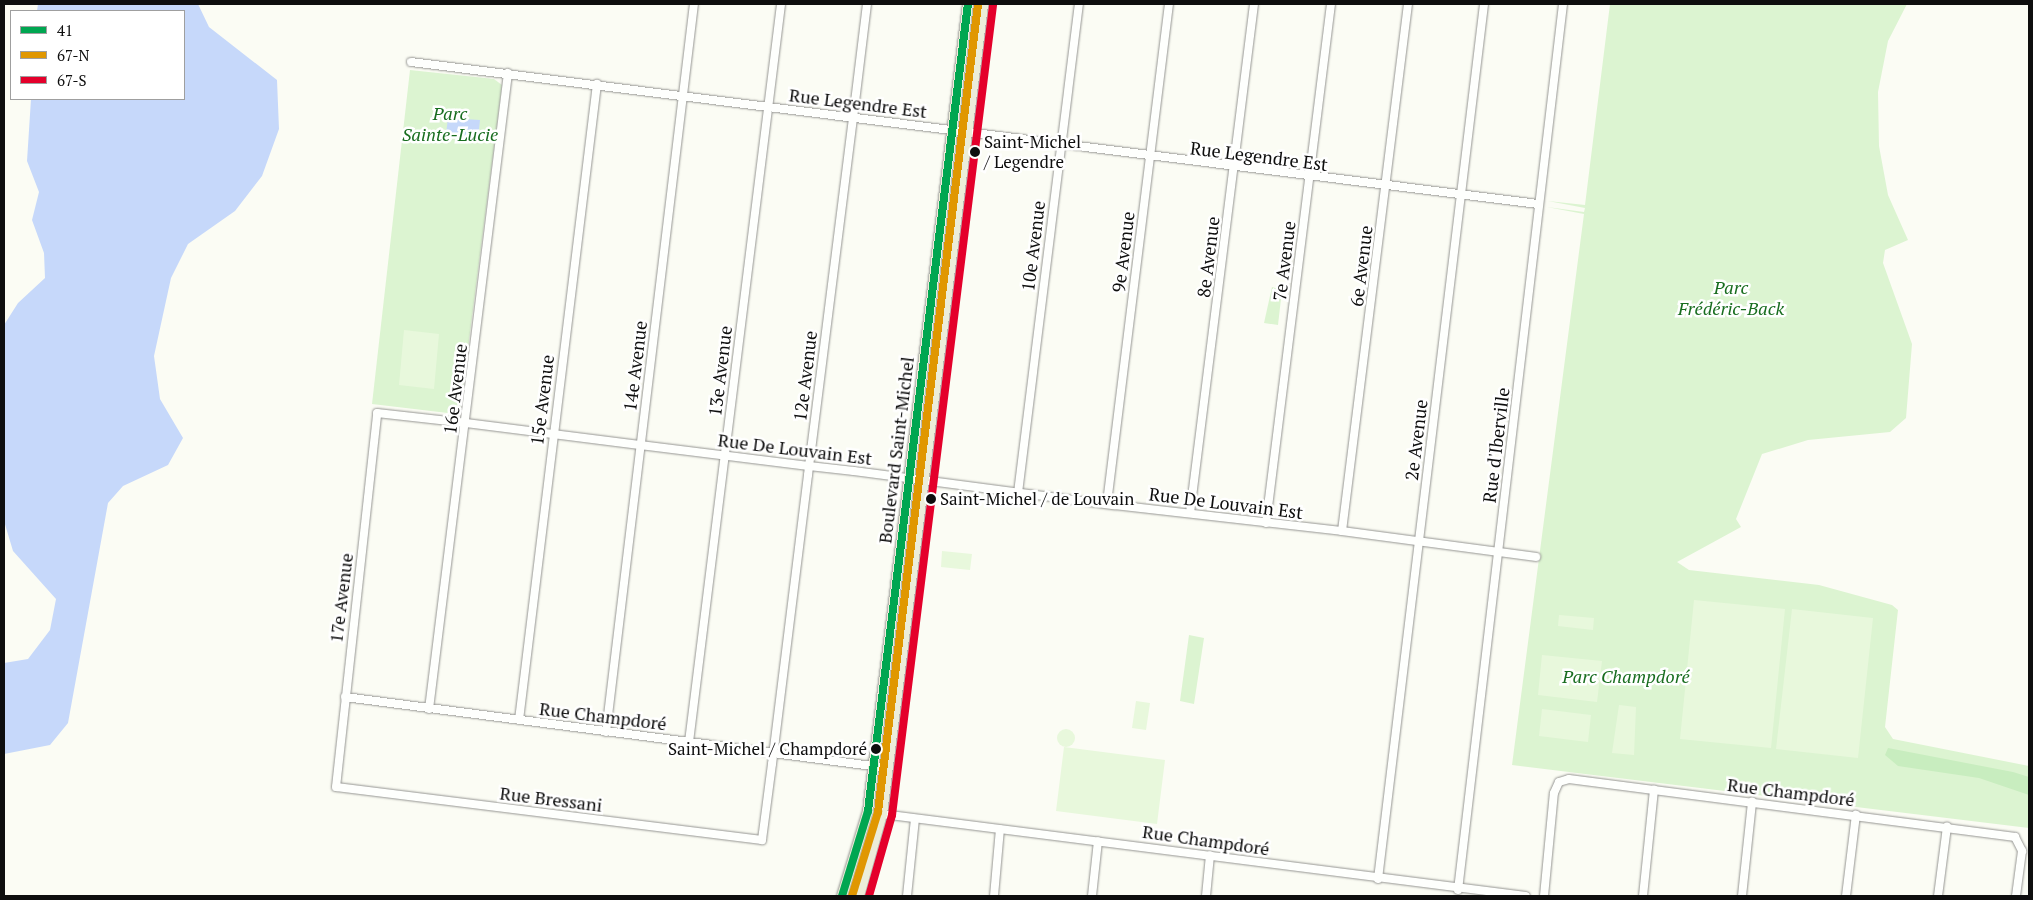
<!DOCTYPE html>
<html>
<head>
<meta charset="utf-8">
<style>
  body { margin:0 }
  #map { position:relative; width:2033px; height:900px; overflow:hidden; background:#fbfcf4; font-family:"PT Serif",serif }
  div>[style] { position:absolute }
  .green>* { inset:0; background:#dcf4d1 }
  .forest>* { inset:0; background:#c8edbf }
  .pitch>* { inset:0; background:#e8f8dc }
  .round { border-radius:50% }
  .water>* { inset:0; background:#c6d8fa }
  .roads { filter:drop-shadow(0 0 1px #959592) drop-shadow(0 0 1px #959592) }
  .minor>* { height:8px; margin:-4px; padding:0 4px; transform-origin:4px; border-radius:4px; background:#fefffd }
  .major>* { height:10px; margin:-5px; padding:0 5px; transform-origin:5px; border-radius:5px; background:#ecedd9 }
  .bus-1>* { height:8px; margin:-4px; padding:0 4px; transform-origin:4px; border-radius:4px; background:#00a651 }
  .bus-2>* { height:8px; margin:-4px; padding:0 4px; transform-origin:4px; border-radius:4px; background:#e09701 }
  .bus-3>* { height:8px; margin:-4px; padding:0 4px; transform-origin:4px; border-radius:4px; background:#e4002b }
  .dots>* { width:14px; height:14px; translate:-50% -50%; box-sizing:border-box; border:2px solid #fff; border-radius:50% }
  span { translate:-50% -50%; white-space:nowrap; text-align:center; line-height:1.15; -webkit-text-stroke:5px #fff; paint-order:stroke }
  .bus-label { font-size:17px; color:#0e0e0e }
  .left { translate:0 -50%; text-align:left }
  .right { translate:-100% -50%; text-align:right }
  .street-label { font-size:18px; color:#0e0e0e }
  .park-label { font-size:18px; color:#186d1f; font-style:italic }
  .frame { position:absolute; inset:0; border:5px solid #0e0e0e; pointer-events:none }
  .legend { position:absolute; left:10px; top:10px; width:175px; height:90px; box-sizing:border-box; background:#fff; border:1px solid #9f9f9f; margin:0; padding:6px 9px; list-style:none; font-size:15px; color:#0e0e0e }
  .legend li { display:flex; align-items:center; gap:10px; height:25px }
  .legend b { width:25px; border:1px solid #9f9f9f }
</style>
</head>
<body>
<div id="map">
  <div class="green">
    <div style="clip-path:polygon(1610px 4px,1907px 4px,1888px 41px,1878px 92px,1879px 146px,1888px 195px,1908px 240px,1885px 250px,1883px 263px,1912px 344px,1906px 418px,1890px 432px,1808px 440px,1762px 454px,1736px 519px,1741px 527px,1677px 562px,1689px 570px,1819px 585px,1892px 605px,1898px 610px,1885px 727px,1893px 739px,2029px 766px,2029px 828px,1512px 765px,1584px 214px,1547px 207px,1584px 212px,1585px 208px,1548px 201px,1585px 205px)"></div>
    <div style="clip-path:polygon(410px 70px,494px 79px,502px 85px,460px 410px,456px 414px,372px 404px)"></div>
    <div style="clip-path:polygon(1272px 287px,1282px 290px,1278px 325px,1264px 323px)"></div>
    <div style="clip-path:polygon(1189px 635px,1204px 638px,1194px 704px,1180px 701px)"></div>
  </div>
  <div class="forest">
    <div style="clip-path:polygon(1888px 748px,2013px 772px,2029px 777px,2029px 795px,1979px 778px,1898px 766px,1885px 755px)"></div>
  </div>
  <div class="pitch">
    <div style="clip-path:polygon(404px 330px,439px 334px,434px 389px,399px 385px)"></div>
    <div style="clip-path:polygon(942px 551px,972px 554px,970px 570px,941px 567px)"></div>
    <div style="clip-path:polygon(1694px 600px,1785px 609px,1771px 748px,1680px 739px)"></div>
    <div style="clip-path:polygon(1792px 609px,1873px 618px,1858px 758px,1776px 749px)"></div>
    <div style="clip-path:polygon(1559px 615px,1594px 618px,1593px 630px,1558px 626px)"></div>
    <div style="clip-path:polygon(1542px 655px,1602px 661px,1597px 702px,1538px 695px)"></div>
    <div style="clip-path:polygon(1136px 701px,1150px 703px,1146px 730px,1132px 728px)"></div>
    <div style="clip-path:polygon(1619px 705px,1636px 707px,1634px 755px,1612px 753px)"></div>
    <div style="clip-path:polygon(1542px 709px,1591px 715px,1588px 742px,1539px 736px)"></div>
    <div class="round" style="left:1057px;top:729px;width:18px;height:18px"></div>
    <div style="clip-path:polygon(1064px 747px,1165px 760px,1157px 824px,1056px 811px)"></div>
  </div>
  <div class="water">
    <div style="clip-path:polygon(38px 4px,198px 4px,209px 27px,277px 80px,279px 129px,262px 176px,235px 211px,188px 244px,171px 278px,154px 356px,160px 399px,183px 438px,168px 465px,123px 486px,108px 503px,68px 723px,50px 745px,4px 754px,4px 663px,28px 659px,50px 630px,56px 599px,13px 551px,4px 521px,4px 325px,18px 303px,45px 278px,44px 253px,32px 220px,39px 192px,27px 161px,31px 99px,184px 99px,184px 11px,37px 11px)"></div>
    <div style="clip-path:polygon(448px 118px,480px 120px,478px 138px,446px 134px)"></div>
  </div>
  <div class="roads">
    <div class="minor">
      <div style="left:867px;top:4px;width:115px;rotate:97deg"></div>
      <div style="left:853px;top:118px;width:351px;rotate:97.2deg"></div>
      <div style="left:809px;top:466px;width:9px;rotate:96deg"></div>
      <div style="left:808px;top:475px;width:291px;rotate:97.1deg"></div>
      <div style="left:772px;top:764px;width:77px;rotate:97.5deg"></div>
      <div style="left:762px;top:840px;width:429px;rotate:-172.9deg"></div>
      <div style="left:336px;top:787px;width:376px;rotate:-83.7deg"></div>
      <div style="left:377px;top:413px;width:90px;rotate:6.4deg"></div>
      <div style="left:466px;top:423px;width:175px;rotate:7.2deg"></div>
      <div style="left:640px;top:445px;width:170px;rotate:7.1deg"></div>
      <div style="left:809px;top:466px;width:45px;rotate:6.3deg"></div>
      <div style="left:854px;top:471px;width:262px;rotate:7.5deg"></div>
      <div style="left:1114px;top:505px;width:229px;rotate:6.5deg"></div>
      <div style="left:1342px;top:531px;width:196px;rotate:7.6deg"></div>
      <div style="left:411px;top:62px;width:1137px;rotate:7.18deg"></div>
      <div style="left:1018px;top:493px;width:493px;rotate:-82.9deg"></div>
      <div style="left:1107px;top:503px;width:503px;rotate:-82.92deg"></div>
      <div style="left:1190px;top:513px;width:513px;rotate:-82.83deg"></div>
      <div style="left:1266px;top:523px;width:523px;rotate:-82.86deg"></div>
      <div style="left:1342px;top:531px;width:531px;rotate:-82.86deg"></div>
      <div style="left:345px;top:697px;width:548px;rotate:7.45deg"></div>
      <div style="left:429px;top:709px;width:641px;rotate:-82.92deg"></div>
      <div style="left:519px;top:720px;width:641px;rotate:-83.01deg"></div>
      <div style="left:606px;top:732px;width:733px;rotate:-83.11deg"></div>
      <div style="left:689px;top:742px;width:744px;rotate:-82.89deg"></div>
      <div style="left:882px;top:814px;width:649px;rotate:7.26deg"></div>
      <div style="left:1378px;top:879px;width:881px;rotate:-83.09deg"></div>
      <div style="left:1458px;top:890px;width:892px;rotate:-83.24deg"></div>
      <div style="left:907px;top:896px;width:77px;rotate:-84.1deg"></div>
      <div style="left:994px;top:896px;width:67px;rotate:-84.9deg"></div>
      <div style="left:1092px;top:896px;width:55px;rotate:-83.8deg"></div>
      <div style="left:1206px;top:896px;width:41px;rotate:-84.4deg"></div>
      <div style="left:1544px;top:896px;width:103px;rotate:-84.5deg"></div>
      <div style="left:1554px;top:793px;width:12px;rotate:-66deg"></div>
      <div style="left:1559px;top:782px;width:10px;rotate:-17deg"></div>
      <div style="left:1569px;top:779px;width:450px;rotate:7.4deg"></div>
      <div style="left:2015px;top:837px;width:16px;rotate:63deg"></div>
      <div style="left:2022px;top:851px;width:45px;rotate:97.6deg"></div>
      <div style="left:1643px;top:896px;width:107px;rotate:-84.1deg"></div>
      <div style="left:1742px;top:896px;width:95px;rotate:-83.9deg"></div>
      <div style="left:1846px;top:896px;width:82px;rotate:-83deg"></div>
      <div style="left:1938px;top:896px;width:70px;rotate:-82.6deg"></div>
    </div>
    <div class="major">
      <div style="left:842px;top:896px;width:89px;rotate:-73deg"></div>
      <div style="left:868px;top:811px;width:813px;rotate:-82.94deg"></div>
      <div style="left:859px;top:896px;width:85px;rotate:-74.3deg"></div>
      <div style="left:882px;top:814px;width:816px;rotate:-82.89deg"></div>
    </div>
  </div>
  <div class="bus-1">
    <div style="left:842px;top:896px;width:89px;rotate:-73deg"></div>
    <div style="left:868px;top:811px;width:813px;rotate:-82.94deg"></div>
  </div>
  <div class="bus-2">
    <div style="left:852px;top:896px;width:88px;rotate:-72.8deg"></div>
    <div style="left:878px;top:812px;width:813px;rotate:-82.94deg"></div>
  </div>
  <div class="bus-3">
    <div style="left:869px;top:896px;width:84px;rotate:-74.1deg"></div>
    <div style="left:892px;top:815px;width:816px;rotate:-82.89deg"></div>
  </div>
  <div class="dots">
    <div style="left:975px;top:152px;background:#0e0e0e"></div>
    <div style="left:931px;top:499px;background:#0e0e0e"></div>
    <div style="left:876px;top:749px;background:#0e0e0e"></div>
  </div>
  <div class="bus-label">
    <span class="left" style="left:984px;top:152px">Saint-Michel<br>/ Legendre</span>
    <span class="left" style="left:940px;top:499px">Saint-Michel / de Louvain</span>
    <span class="right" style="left:867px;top:749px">Saint-Michel / Champdoré</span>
  </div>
  <div class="street-label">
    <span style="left:858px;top:103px;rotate:7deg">Rue Legendre Est</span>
    <span style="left:1259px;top:156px;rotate:7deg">Rue Legendre Est</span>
    <span style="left:1033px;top:246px;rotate:-83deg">10e Avenue</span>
    <span style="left:1123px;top:252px;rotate:-83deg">9e Avenue</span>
    <span style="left:1208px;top:257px;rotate:-83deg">8e Avenue</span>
    <span style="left:1284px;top:261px;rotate:-83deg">7e Avenue</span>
    <span style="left:1361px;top:266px;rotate:-83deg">6e Avenue</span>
    <span style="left:635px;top:366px;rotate:-83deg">14e Avenue</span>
    <span style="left:720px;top:371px;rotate:-83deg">13e Avenue</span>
    <span style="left:805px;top:376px;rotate:-83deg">12e Avenue</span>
    <span style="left:455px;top:389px;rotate:-83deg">16e Avenue</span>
    <span style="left:542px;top:400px;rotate:-83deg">15e Avenue</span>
    <span style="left:1416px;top:440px;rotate:-83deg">2e Avenue</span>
    <span style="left:1496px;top:445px;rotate:-83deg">Rue d'Iberville</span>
    <span style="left:795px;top:449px;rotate:7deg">Rue De Louvain Est</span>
    <span style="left:896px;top:450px;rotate:-83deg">Boulevard Saint-Michel</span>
    <span style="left:1226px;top:503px;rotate:7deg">Rue De Louvain Est</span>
    <span style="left:341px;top:598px;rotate:-83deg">17e Avenue</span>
    <span style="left:603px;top:716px;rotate:7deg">Rue Champdoré</span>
    <span style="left:1791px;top:792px;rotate:7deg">Rue Champdoré</span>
    <span style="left:551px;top:799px;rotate:7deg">Rue Bressani</span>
    <span style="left:1206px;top:840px;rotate:8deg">Rue Champdoré</span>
  </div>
  <div class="park-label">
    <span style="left:450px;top:124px">Parc<br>Sainte-Lucie</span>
    <span style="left:1731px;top:298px">Parc<br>Frédéric-Back</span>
    <span style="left:1626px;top:676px">Parc Champdoré</span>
  </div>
  <div class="frame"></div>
  <ul class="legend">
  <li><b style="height:6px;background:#00a651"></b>41</li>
  <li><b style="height:6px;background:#e09701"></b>67-N</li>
  <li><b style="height:6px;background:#e4002b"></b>67-S</li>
  </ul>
</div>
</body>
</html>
